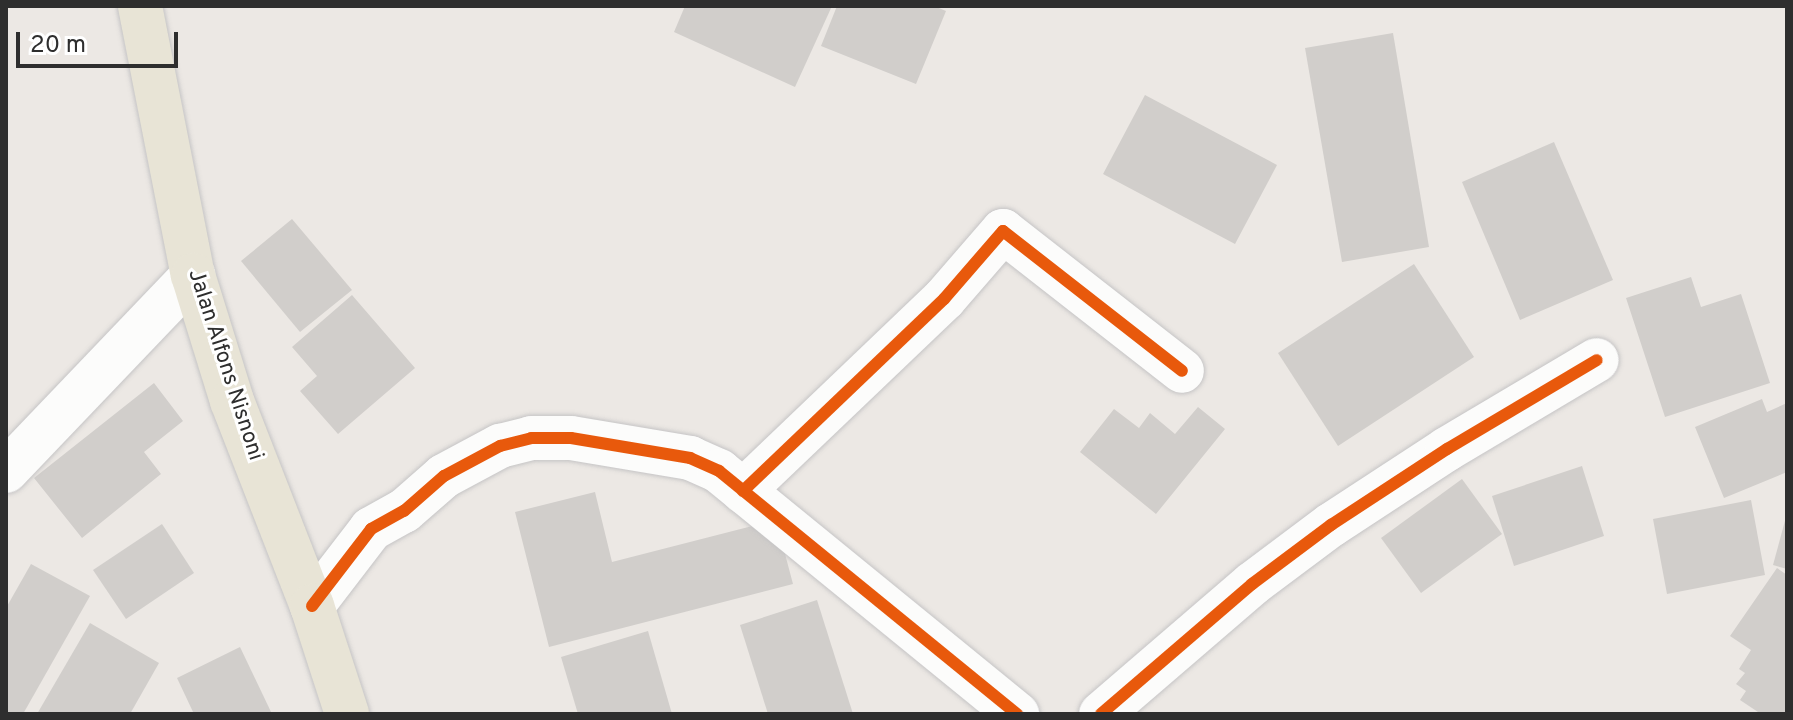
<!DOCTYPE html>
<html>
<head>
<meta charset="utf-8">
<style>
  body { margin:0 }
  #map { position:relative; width:1793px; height:720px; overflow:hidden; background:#ece8e4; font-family:Overpass,sans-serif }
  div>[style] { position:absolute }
  .building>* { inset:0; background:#d1cecb }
  .roads { filter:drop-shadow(0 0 2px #c5c4c5) drop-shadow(0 0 2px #c5c4c5) }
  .minor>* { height:44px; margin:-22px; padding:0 22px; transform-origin:22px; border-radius:22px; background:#fcfcfb }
  .major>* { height:44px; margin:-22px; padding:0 22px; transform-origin:22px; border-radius:22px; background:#e8e4d6 }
  .cycleway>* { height:12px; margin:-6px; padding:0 6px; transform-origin:6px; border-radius:6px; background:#e8590c }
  span { translate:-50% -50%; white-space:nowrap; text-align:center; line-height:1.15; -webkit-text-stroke:6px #fff; paint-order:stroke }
  .street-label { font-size:22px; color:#2e2e2e }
  .frame { position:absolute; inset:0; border:8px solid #2e2e2e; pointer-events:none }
  .scale { position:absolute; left:16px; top:32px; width:162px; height:36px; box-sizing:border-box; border:4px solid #2e2e2e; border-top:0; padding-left:10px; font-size:24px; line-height:28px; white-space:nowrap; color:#2e2e2e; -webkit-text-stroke:6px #fff; paint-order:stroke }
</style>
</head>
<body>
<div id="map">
  <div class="building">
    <div style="clip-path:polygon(685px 6px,832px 6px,795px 87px,674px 32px)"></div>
    <div style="clip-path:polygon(837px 6px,934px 6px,946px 11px,916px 84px,821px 46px)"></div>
    <div style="clip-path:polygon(1393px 33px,1429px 247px,1342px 262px,1305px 48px)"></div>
    <div style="clip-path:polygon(1145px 95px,1277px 165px,1235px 244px,1103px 174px)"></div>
    <div style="clip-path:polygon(1554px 142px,1613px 280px,1520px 320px,1462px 182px)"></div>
    <div style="clip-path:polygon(292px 219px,352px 290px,300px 332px,241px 261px)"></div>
    <div style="clip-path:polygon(1414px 264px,1474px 357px,1338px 446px,1278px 353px)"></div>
    <div style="clip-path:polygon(1691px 277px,1701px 307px,1741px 294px,1770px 383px,1665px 417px,1626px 298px)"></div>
    <div style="clip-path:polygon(352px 295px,415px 368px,338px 434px,300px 391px,317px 376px,292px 347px)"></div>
    <div style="clip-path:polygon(154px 383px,183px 421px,144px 452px,161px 474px,82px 538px,34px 478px)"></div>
    <div style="clip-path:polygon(1762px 399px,1767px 412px,1787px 403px,1787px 472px,1724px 498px,1695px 427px)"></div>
    <div style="clip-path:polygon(1198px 407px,1225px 429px,1156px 514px,1080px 452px,1114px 409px,1139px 428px,1150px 413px,1175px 434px)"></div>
    <div style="clip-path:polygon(1582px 466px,1604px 536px,1514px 566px,1492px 496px)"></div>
    <div style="clip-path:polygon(1462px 479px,1502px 534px,1421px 593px,1381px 538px)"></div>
    <div style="clip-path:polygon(595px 492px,612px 562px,776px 520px,793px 584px,549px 647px,515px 512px)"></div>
    <div style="clip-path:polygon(1751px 500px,1765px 575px,1667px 594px,1653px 519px)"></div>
    <div style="clip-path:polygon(1786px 517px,1787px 517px,1787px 569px,1773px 565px)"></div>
    <div style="clip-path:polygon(162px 524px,194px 573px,126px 619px,93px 570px)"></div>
    <div style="clip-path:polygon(31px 564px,90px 596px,23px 714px,6px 714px,6px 608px)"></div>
    <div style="clip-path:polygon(1777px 568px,1787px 575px,1787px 714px,1761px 714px,1740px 700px,1746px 691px,1736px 684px,1745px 673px,1739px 669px,1751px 650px,1730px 636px)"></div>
    <div style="clip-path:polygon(817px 600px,853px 714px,768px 714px,740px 625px)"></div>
    <div style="clip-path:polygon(90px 623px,159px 663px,130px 714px,37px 714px)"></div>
    <div style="clip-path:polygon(648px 631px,672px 714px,578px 714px,561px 657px)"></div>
    <div style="clip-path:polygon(240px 647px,272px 714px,194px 714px,177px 678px)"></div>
  </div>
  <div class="roads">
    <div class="minor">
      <div style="left:6px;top:471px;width:271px;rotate:-46.3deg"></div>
      <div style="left:743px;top:491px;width:278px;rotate:-43.7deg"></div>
      <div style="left:944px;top:299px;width:90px;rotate:-49.1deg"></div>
      <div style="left:1003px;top:231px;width:227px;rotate:38deg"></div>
      <div style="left:312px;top:606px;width:97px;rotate:-52.5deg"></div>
      <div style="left:371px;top:529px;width:38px;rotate:-29deg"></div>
      <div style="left:404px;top:511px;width:53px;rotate:-41.2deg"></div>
      <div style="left:444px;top:476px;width:64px;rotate:-28.2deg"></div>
      <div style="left:500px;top:446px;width:32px;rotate:-14deg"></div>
      <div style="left:531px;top:438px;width:40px"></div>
      <div style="left:571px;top:438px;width:121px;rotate:9.5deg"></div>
      <div style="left:690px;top:458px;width:32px;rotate:24deg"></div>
      <div style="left:719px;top:471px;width:385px;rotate:39.2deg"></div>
      <div style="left:1101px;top:714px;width:199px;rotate:-40.7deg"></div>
      <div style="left:1252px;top:584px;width:99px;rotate:-36.8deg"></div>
      <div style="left:1331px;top:525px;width:139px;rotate:-33.2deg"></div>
      <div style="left:1447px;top:449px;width:174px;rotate:-30.7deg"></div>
    </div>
    <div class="major">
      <div style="left:140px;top:6px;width:274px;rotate:78.9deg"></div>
      <div style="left:193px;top:275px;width:132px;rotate:72.8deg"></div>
      <div style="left:232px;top:401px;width:220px;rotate:68.7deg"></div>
      <div style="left:312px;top:606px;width:114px;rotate:72deg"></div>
    </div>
  </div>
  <div class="cycleway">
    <div style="left:743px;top:491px;width:278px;rotate:-43.7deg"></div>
    <div style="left:944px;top:299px;width:90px;rotate:-49.1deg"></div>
    <div style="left:1003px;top:231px;width:227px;rotate:38deg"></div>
    <div style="left:312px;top:606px;width:97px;rotate:-52.5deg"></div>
    <div style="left:371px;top:529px;width:38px;rotate:-29deg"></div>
    <div style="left:404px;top:511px;width:53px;rotate:-41.2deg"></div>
    <div style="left:444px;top:476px;width:64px;rotate:-28.2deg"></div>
    <div style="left:500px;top:446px;width:32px;rotate:-14deg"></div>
    <div style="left:531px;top:438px;width:40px"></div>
    <div style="left:571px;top:438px;width:121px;rotate:9.5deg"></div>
    <div style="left:690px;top:458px;width:32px;rotate:24deg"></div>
    <div style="left:719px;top:471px;width:385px;rotate:39.2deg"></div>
    <div style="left:1101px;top:714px;width:199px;rotate:-40.7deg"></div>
    <div style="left:1252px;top:584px;width:99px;rotate:-36.8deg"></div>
    <div style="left:1331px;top:525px;width:139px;rotate:-33.2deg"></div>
    <div style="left:1447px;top:449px;width:174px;rotate:-30.7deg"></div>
  </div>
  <div class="street-label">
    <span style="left:225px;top:365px;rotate:72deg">Jalan Alfons Nisnoni</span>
  </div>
  <div class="frame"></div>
  <div class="scale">20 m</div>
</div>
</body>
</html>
